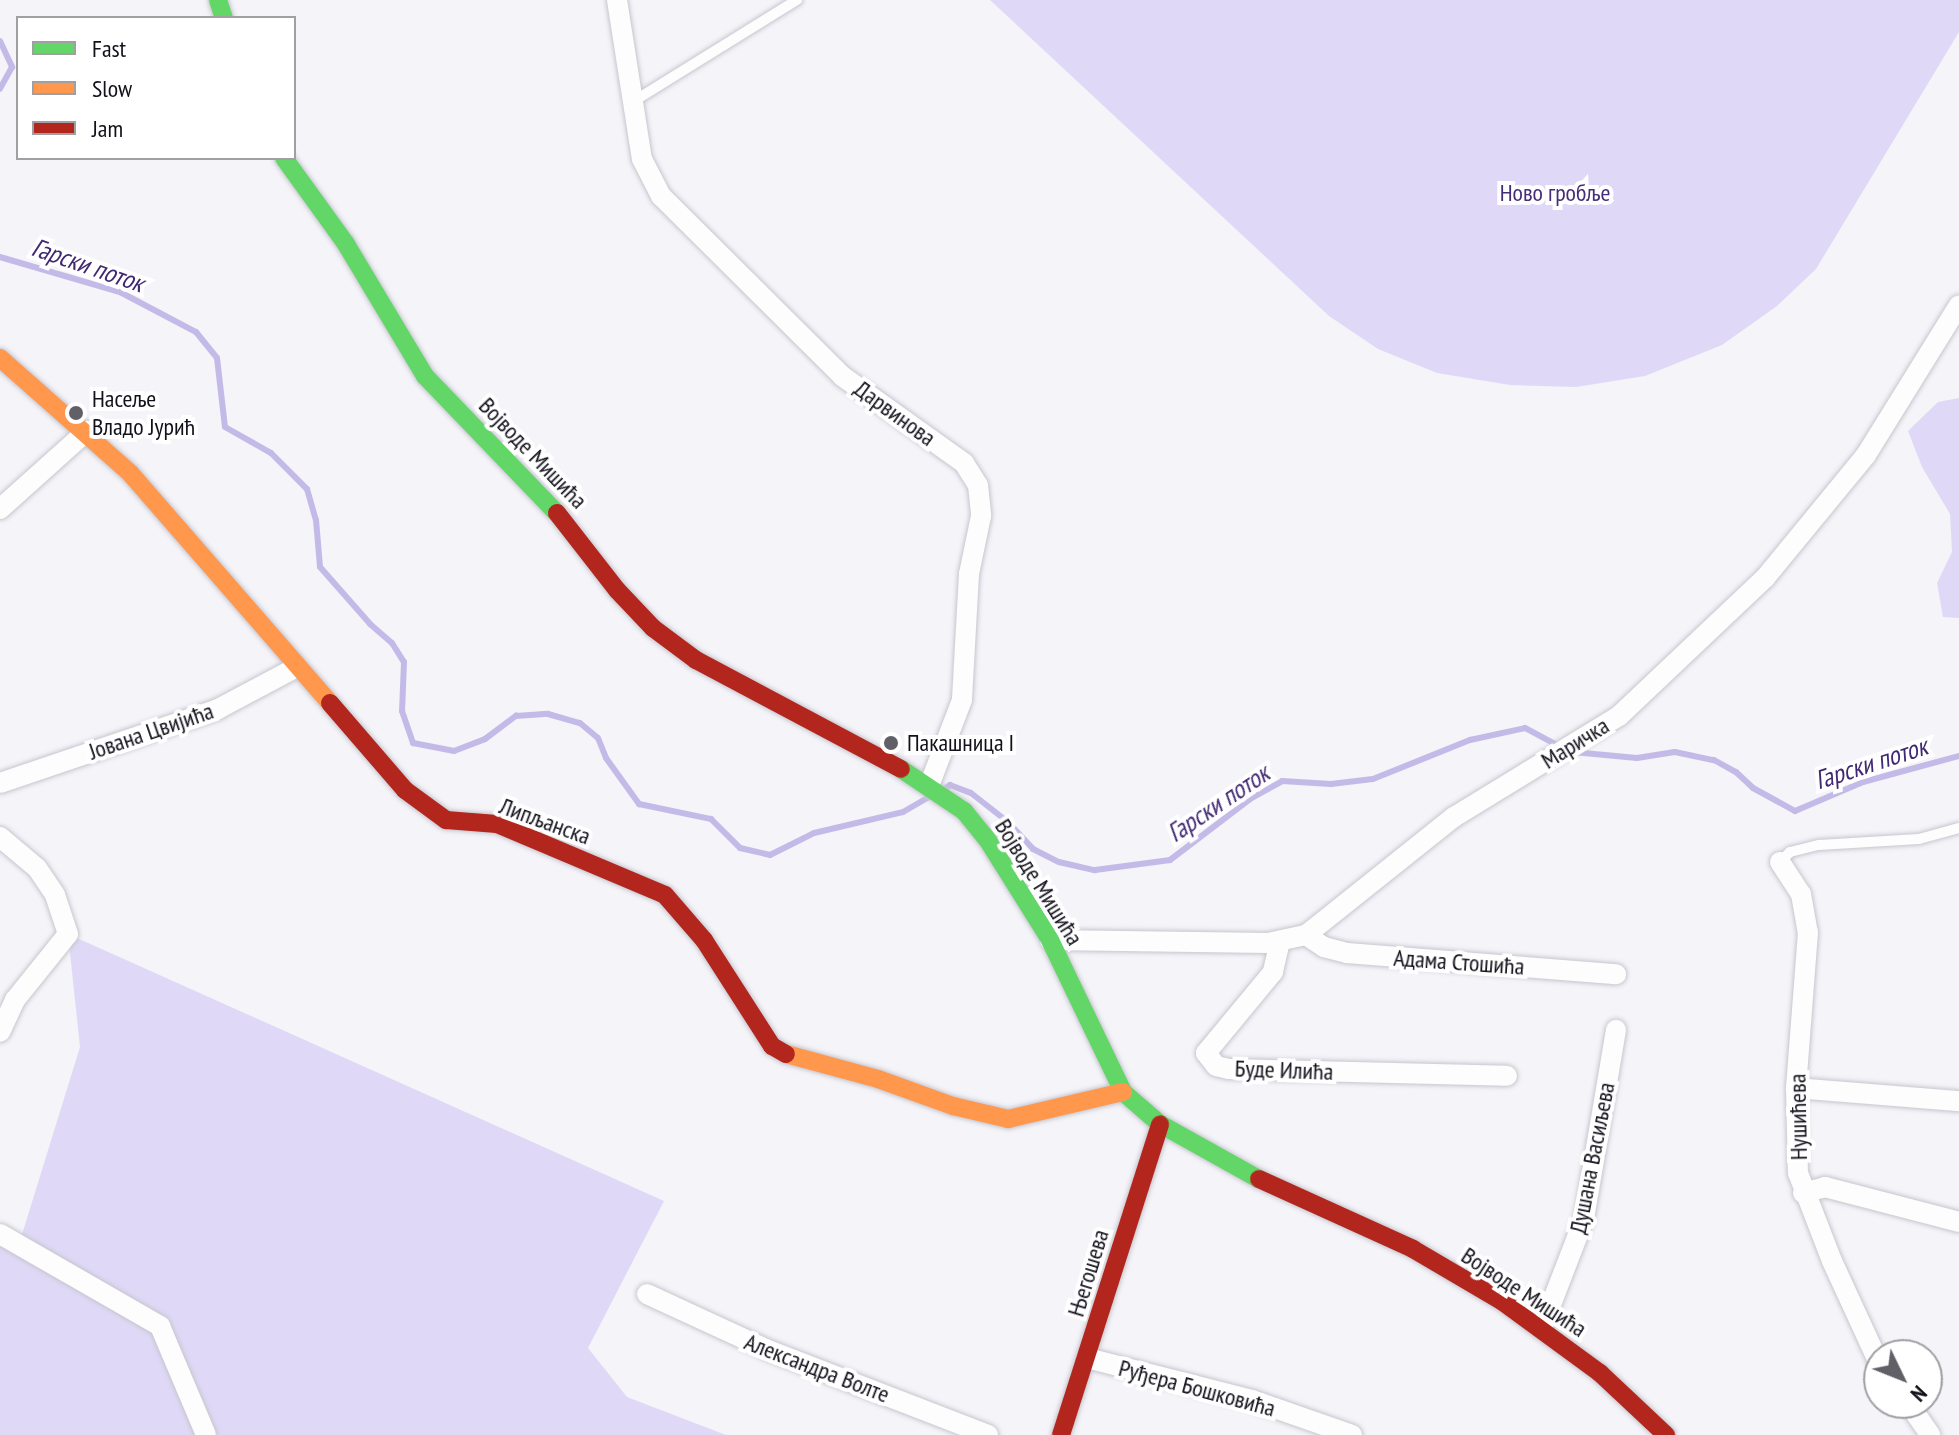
<!DOCTYPE html>
<html>
<head>
<meta charset="utf-8">
<style>
  body { margin:0 }
  #map { position:relative; width:1959px; height:1435px; overflow:hidden; background:#f4f4f9; font-family:"PT Sans Narrow",sans-serif }
  div>[style] { position:absolute }
  .green>* { inset:0; background:#dfd9f7 }
  .stream>* { height:6px; margin:-3px; padding:0 3px; transform-origin:3px; border-radius:3px; background:#c4bae8 }
  .roads { filter:drop-shadow(0 0 2px #c7c6ce) drop-shadow(0 0 2px #c7c6ce) }
  .lane>* { height:10px; margin:-5px; padding:0 5px; transform-origin:5px; border-radius:5px; background:#fdfdfe }
  .street>* { height:20px; margin:-10px; padding:0 10px; transform-origin:10px; border-radius:10px; background:#fdfdfe }
  .fast>* { height:18px; margin:-9px; padding:0 9px; transform-origin:9px; border-radius:9px; background:#63d668 }
  .slow>* { height:18px; margin:-9px; padding:0 9px; transform-origin:9px; border-radius:9px; background:#ff974d }
  .jam>* { height:18px; margin:-9px; padding:0 9px; transform-origin:9px; border-radius:9px; background:#b3261e }
  .dots>* { width:22px; height:22px; translate:-50% -50%; box-sizing:border-box; border:4px solid #fff; border-radius:50% }
  span { translate:-50% -50%; white-space:nowrap; text-align:center; line-height:1.15; -webkit-text-stroke:8px #fff; paint-order:stroke }
  .park-label { font-size:24px; color:#452c77 }
  .poi-label { font-size:24px; color:#121019 }
  .left { translate:0 -50%; text-align:left }
  .street-label { font-size:24px; color:#121019 }
  .water-label { font-size:26px; color:#412872; font-style:italic }
  .legend { position:absolute; left:16px; top:16px; width:280px; height:144px; box-sizing:border-box; background:#fff; border:2px solid #a09fa3; margin:0; padding:10px 14px; list-style:none; font-size:24px; color:#121019 }
  .legend li { display:flex; align-items:center; gap:16px; height:40px }
  .legend b { width:40px; border:2px solid #a09fa3 }
  .north { position:absolute; left:1863px; top:1339px; width:80px; height:80px; box-sizing:border-box; background:#fff; border:2px solid #a09fa3; border-radius:50%; rotate:133deg; font-size:22px; font-weight:700; line-height:32px; text-align:center; color:#121019 }
  .north::after { content:''; display:block; margin:auto; width:28px; height:36px; background:#616067; clip-path:polygon(50% 0,100% 100%,50% 72%,0 100%) }
</style>
</head>
<body>
<div id="map">
  <div class="green">
    <div style="clip-path:polygon(990px 0,1959px 0,1959px 32px,1816px 269px,1777px 306px,1722px 345px,1645px 376px,1576px 387px,1510px 385px,1437px 373px,1378px 349px,1329px 316px)"></div>
    <div style="clip-path:polygon(1959px 398px,1959px 618px,1943px 617px,1937px 583px,1952px 552px,1950px 514px,1922px 467px,1908px 431px,1938px 402px)"></div>
    <div style="clip-path:polygon(68px 934px,664px 1201px,588px 1348px,627px 1397px,726px 1435px,0 1435px,0 1234px,19px 1244px,80px 1047px)"></div>
  </div>
  <div class="stream">
    <div style="left:0;top:41px;width:29px;rotate:65deg"></div>
    <div style="left:12px;top:67px;width:25px;rotate:119deg"></div>
    <div style="left:0;top:257px;width:125px;rotate:16.3deg"></div>
    <div style="left:120px;top:292px;width:86px;rotate:27.8deg"></div>
    <div style="left:196px;top:332px;width:33px;rotate:51deg"></div>
    <div style="left:217px;top:358px;width:69px;rotate:83.4deg"></div>
    <div style="left:225px;top:427px;width:53px;rotate:29.5deg"></div>
    <div style="left:271px;top:453px;width:51px;rotate:45deg"></div>
    <div style="left:307px;top:489px;width:32px;rotate:74deg"></div>
    <div style="left:316px;top:520px;width:47px;rotate:85.1deg"></div>
    <div style="left:320px;top:567px;width:76px;rotate:48.7deg"></div>
    <div style="left:370px;top:624px;width:29px;rotate:41deg"></div>
    <div style="left:392px;top:643px;width:22px;rotate:58deg"></div>
    <div style="left:404px;top:662px;width:49px;rotate:92.3deg"></div>
    <div style="left:402px;top:711px;width:34px;rotate:71deg"></div>
    <div style="left:413px;top:743px;width:42px;rotate:11deg"></div>
    <div style="left:454px;top:751px;width:33px;rotate:-21deg"></div>
    <div style="left:485px;top:739px;width:39px;rotate:-37deg"></div>
    <div style="left:516px;top:716px;width:32px;rotate:-4deg"></div>
    <div style="left:548px;top:714px;width:33px;rotate:16deg"></div>
    <div style="left:580px;top:723px;width:23px;rotate:40deg"></div>
    <div style="left:598px;top:738px;width:22px;rotate:68deg"></div>
    <div style="left:606px;top:758px;width:57px;rotate:54.3deg"></div>
    <div style="left:639px;top:804px;width:74px;rotate:11.8deg"></div>
    <div style="left:711px;top:819px;width:41px;rotate:45deg"></div>
    <div style="left:740px;top:848px;width:31px;rotate:13deg"></div>
    <div style="left:770px;top:855px;width:49px;rotate:-26.6deg"></div>
    <div style="left:814px;top:833px;width:91px;rotate:-13.3deg"></div>
    <div style="left:903px;top:812px;width:30px;rotate:-30deg"></div>
    <div style="left:1573px;top:752px;width:64px;rotate:5.4deg"></div>
    <div style="left:1637px;top:758px;width:38px;rotate:-9deg"></div>
    <div style="left:1675px;top:752px;width:40px;rotate:12deg"></div>
    <div style="left:1714px;top:760px;width:25px;rotate:29deg"></div>
    <div style="left:1736px;top:772px;width:23px;rotate:43deg"></div>
    <div style="left:1753px;top:788px;width:48px;rotate:28.7deg"></div>
    <div style="left:1795px;top:811px;width:74px;rotate:-23.1deg"></div>
    <div style="left:1863px;top:782px;width:99px;rotate:-15.2deg"></div>
    <div style="left:946px;top:788px;width:5px;rotate:-37deg"></div>
    <div style="left:950px;top:785px;width:22px;rotate:21deg"></div>
    <div style="left:971px;top:793px;width:47px;rotate:38.1deg"></div>
    <div style="left:1008px;top:822px;width:37px;rotate:47deg"></div>
    <div style="left:1033px;top:849px;width:29px;rotate:27deg"></div>
    <div style="left:1059px;top:862px;width:37px;rotate:13deg"></div>
    <div style="left:1095px;top:870px;width:76px;rotate:-7.6deg"></div>
    <div style="left:1170px;top:860px;width:101px;rotate:-37.3deg"></div>
    <div style="left:1250px;top:799px;width:37px;rotate:-29deg"></div>
    <div style="left:1282px;top:781px;width:49px;rotate:3.5deg"></div>
    <div style="left:1331px;top:784px;width:42px;rotate:-6.8deg"></div>
    <div style="left:1373px;top:779px;width:105px;rotate:-21.9deg"></div>
    <div style="left:1470px;top:740px;width:56px;rotate:-12.3deg"></div>
    <div style="left:1525px;top:728px;width:38px;rotate:28deg"></div>
  </div>
  <div class="roads">
    <div class="lane">
      <div style="left:634px;top:101px;width:192px;rotate:-31.8deg"></div>
      <div style="left:1780px;top:862px;width:14px;rotate:-45deg"></div>
      <div style="left:1790px;top:852px;width:30px;rotate:-14deg"></div>
      <div style="left:1819px;top:845px;width:100px;rotate:-3.4deg"></div>
      <div style="left:1919px;top:839px;width:41px;rotate:-15.4deg"></div>
    </div>
    <div class="street">
      <div style="left:617px;top:0;width:161px;rotate:81.1deg"></div>
      <div style="left:642px;top:159px;width:42px;rotate:62.8deg"></div>
      <div style="left:661px;top:196px;width:255px;rotate:44.8deg"></div>
      <div style="left:842px;top:376px;width:150px;rotate:35.5deg"></div>
      <div style="left:964px;top:463px;width:26px;rotate:58deg"></div>
      <div style="left:978px;top:485px;width:31px;rotate:84deg"></div>
      <div style="left:981px;top:516px;width:59px;rotate:101.7deg"></div>
      <div style="left:969px;top:574px;width:126px;rotate:93.2deg"></div>
      <div style="left:962px;top:700px;width:92px;rotate:111deg"></div>
      <div style="left:0;top:509px;width:117px;rotate:-41.9deg"></div>
      <div style="left:0;top:783px;width:230px;rotate:-18.7deg"></div>
      <div style="left:218px;top:709px;width:89px;rotate:-28deg"></div>
      <div style="left:0;top:837px;width:48px;rotate:40deg"></div>
      <div style="left:37px;top:868px;width:32px;rotate:56deg"></div>
      <div style="left:55px;top:895px;width:41px;rotate:71.6deg"></div>
      <div style="left:68px;top:934px;width:85px;rotate:128.8deg"></div>
      <div style="left:15px;top:1000px;width:35px;rotate:115deg"></div>
      <div style="left:1780px;top:862px;width:38px;rotate:57deg"></div>
      <div style="left:1801px;top:894px;width:39px;rotate:80deg"></div>
      <div style="left:1808px;top:932px;width:156px;rotate:94.4deg"></div>
      <div style="left:1796px;top:1088px;width:85px;rotate:88.7deg"></div>
      <div style="left:1798px;top:1173px;width:94px;rotate:68.9deg"></div>
      <div style="left:1832px;top:1261px;width:112px;rotate:65.3deg"></div>
      <div style="left:1306px;top:935px;width:22px;rotate:34deg"></div>
      <div style="left:1324px;top:947px;width:24px;rotate:15deg"></div>
      <div style="left:1347px;top:953px;width:270px;rotate:4.5deg"></div>
      <div style="left:1050px;top:940px;width:218px;rotate:0.8deg"></div>
      <div style="left:1268px;top:943px;width:39px;rotate:-12deg"></div>
      <div style="left:1306px;top:935px;width:189px;rotate:-38.6deg"></div>
      <div style="left:1454px;top:817px;width:193px;rotate:-31.5deg"></div>
      <div style="left:1619px;top:716px;width:201px;rotate:-43.4deg"></div>
      <div style="left:1765px;top:578px;width:159px;rotate:-50.6deg"></div>
      <div style="left:1866px;top:455px;width:176px;rotate:-58.2deg"></div>
      <div style="left:1280px;top:941px;width:32px;rotate:103deg"></div>
      <div style="left:1273px;top:972px;width:105px;rotate:129.6deg"></div>
      <div style="left:1206px;top:1053px;width:16px;rotate:52deg"></div>
      <div style="left:1216px;top:1066px;width:13px;rotate:13deg"></div>
      <div style="left:1229px;top:1069px;width:278px;rotate:1.4deg"></div>
      <div style="left:1796px;top:1088px;width:164px;rotate:4.6deg"></div>
      <div style="left:1803px;top:1193px;width:23px;rotate:-15deg"></div>
      <div style="left:1825px;top:1187px;width:138px;rotate:14.6deg"></div>
      <div style="left:0;top:1234px;width:185px;rotate:29.9deg"></div>
      <div style="left:160px;top:1326px;width:118px;rotate:67.1deg"></div>
      <div style="left:647px;top:1294px;width:133px;rotate:24.8deg"></div>
      <div style="left:768px;top:1350px;width:236px;rotate:21.1deg"></div>
      <div style="left:1542px;top:1328px;width:117px;rotate:-68.9deg"></div>
      <div style="left:1584px;top:1219px;width:192px;rotate:-80.4deg"></div>
      <div style="left:1087px;top:1358px;width:170px;rotate:14.3deg"></div>
      <div style="left:1252px;top:1400px;width:106px;rotate:19.3deg"></div>
      <div style="left:1908px;top:1403px;width:39px;rotate:55deg"></div>
    </div>
    <div class="fast">
      <div style="left:218px;top:0;width:19px;rotate:72deg"></div>
      <div style="left:284px;top:158px;width:106px;rotate:54.2deg"></div>
      <div style="left:346px;top:244px;width:154px;rotate:59.1deg"></div>
      <div style="left:425px;top:376px;width:190px;rotate:46.1deg"></div>
      <div style="left:901px;top:769px;width:76px;rotate:33.7deg"></div>
      <div style="left:964px;top:811px;width:36px;rotate:51deg"></div>
      <div style="left:987px;top:839px;width:119px;rotate:58deg"></div>
      <div style="left:1050px;top:940px;width:169px;rotate:64.3deg"></div>
      <div style="left:1123px;top:1092px;width:49px;rotate:40.9deg"></div>
      <div style="left:1160px;top:1124px;width:113px;rotate:29.1deg"></div>
    </div>
    <div class="slow">
      <div style="left:0;top:358px;width:174px;rotate:41.5deg"></div>
      <div style="left:130px;top:473px;width:305px;rotate:49deg"></div>
      <div style="left:786px;top:1054px;width:95px;rotate:15.2deg"></div>
      <div style="left:878px;top:1079px;width:80px;rotate:19.8deg"></div>
      <div style="left:953px;top:1106px;width:57px;rotate:13.3deg"></div>
      <div style="left:1008px;top:1119px;width:118px;rotate:-13.2deg"></div>
    </div>
    <div class="jam">
      <div style="left:557px;top:513px;width:98px;rotate:52.1deg"></div>
      <div style="left:617px;top:590px;width:52px;rotate:46.5deg"></div>
      <div style="left:653px;top:628px;width:54px;rotate:36.7deg"></div>
      <div style="left:696px;top:660px;width:232px;rotate:28deg"></div>
      <div style="left:330px;top:703px;width:115px;rotate:49.2deg"></div>
      <div style="left:405px;top:790px;width:51px;rotate:36.2deg"></div>
      <div style="left:446px;top:820px;width:51px;rotate:4.5deg"></div>
      <div style="left:497px;top:824px;width:182px;rotate:22.9deg"></div>
      <div style="left:665px;top:895px;width:60px;rotate:49.1deg"></div>
      <div style="left:704px;top:940px;width:126px;rotate:57.3deg"></div>
      <div style="left:772px;top:1046px;width:16px;rotate:30deg"></div>
      <div style="left:1259px;top:1179px;width:169px;rotate:24.4deg"></div>
      <div style="left:1413px;top:1249px;width:104px;rotate:30.5deg"></div>
      <div style="left:1503px;top:1302px;width:120px;rotate:36.2deg"></div>
      <div style="left:1600px;top:1373px;width:91px;rotate:43.2deg"></div>
      <div style="left:1061px;top:1435px;width:326px;rotate:-72.3deg"></div>
    </div>
  </div>
  <div class="dots">
    <div style="left:76px;top:413px;background:#616067"></div>
    <div style="left:891px;top:743px;background:#616067"></div>
  </div>
  <div class="park-label">
    <span style="left:1555px;top:193px">Ново гробље</span>
  </div>
  <div class="poi-label">
    <span class="left" style="left:92px;top:413px">Насеље<br>Владо Јурић</span>
    <span class="left" style="left:907px;top:743px">Пакашница I</span>
  </div>
  <div class="street-label">
    <span style="left:895px;top:413px;rotate:36deg">Дарвинова</span>
    <span style="left:533px;top:453px;rotate:46deg">Војводе Мишића</span>
    <span style="left:151px;top:731px;rotate:-19deg">Јована Цвијића</span>
    <span style="left:1575px;top:743px;rotate:-32deg">Маричка</span>
    <span style="left:545px;top:821px;rotate:20deg">Липљанска</span>
    <span style="left:1039px;top:882px;rotate:58deg">Војводе Мишића</span>
    <span style="left:1459px;top:962px;rotate:4deg">Адама Стошића</span>
    <span style="left:1284px;top:1070px;rotate:2deg">Буде Илића</span>
    <span style="left:1798px;top:1117px;rotate:-91deg">Нушићева</span>
    <span style="left:1592px;top:1158px;rotate:-79deg">Душана Васиљева</span>
    <span style="left:1088px;top:1273px;rotate:-73deg">Његошева</span>
    <span style="left:1524px;top:1292px;rotate:33deg">Војводе Мишића</span>
    <span style="left:817px;top:1368px;rotate:21deg">Александра Волте</span>
    <span style="left:1197px;top:1388px;rotate:15deg">Руђера Бошковића</span>
  </div>
  <div class="water-label">
    <span style="left:88px;top:265px;rotate:19deg">Гарски поток</span>
    <span style="left:1871px;top:763px;rotate:-18deg">Гарски поток</span>
    <span style="left:1218px;top:803px;rotate:-34deg">Гарски поток</span>
  </div>
  <ul class="legend">
  <li><b style="height:10px;background:#63d668"></b>Fast</li>
  <li><b style="height:10px;background:#ff974d"></b>Slow</li>
  <li><b style="height:10px;background:#b3261e"></b>Jam</li>
  </ul>
  <div class="north">N</div>
</div>
</body>
</html>
